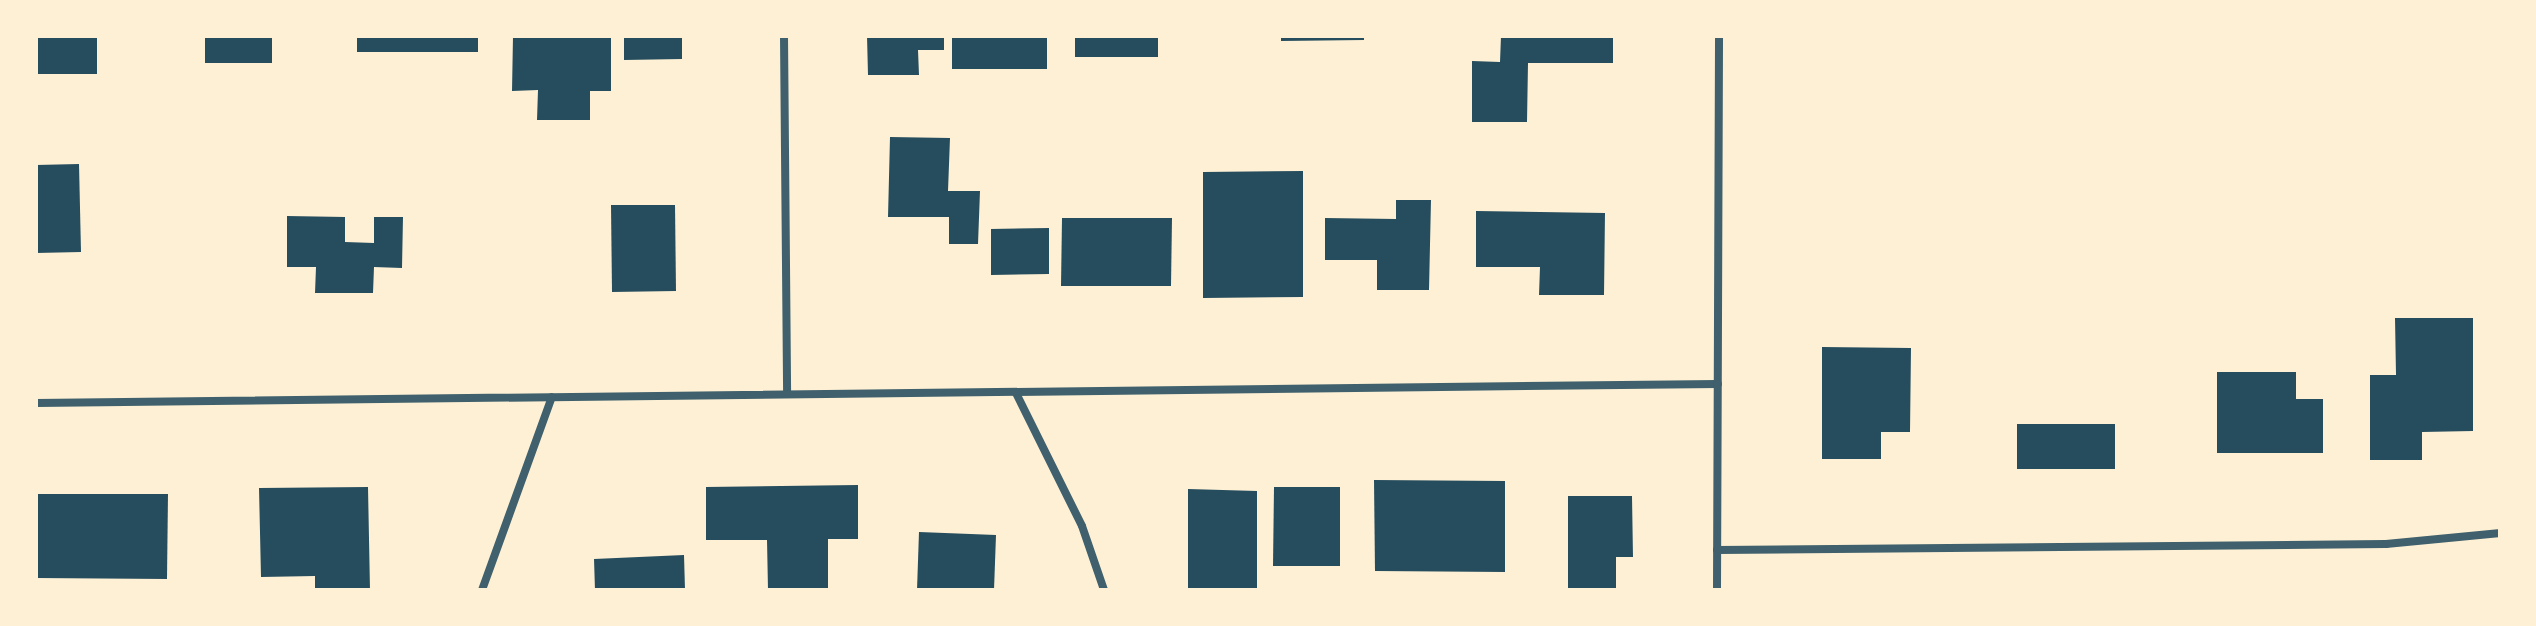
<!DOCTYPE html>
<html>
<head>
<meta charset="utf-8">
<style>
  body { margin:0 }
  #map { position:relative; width:2536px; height:626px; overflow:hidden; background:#fdf0d5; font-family:Jost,sans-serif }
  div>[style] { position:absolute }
  .building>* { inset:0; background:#264d5e }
  .minor>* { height:8px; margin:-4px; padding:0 4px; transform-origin:4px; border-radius:4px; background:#3f606c }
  span { translate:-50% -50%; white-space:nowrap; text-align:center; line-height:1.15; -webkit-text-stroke:7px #fdf0d5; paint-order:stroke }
  .frame { position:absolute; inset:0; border:38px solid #fdf0d5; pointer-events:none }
</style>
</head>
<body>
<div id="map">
  <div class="building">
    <div style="clip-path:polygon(36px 36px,97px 36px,97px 74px,36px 74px)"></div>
    <div style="clip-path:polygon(205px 36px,272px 36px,272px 63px,205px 63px)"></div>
    <div style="clip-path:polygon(357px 36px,478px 36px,478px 52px,357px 52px)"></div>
    <div style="clip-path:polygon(513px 36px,611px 36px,611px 91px,590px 91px,590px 120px,537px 120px,538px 90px,512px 91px)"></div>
    <div style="clip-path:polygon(624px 36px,682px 36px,682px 59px,624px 60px)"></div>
    <div style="clip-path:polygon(867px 36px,944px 36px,944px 50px,918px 50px,919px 75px,868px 75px)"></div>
    <div style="clip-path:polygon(952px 36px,1047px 36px,1047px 69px,952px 69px)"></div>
    <div style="clip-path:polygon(1075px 36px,1158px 36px,1158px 57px,1075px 57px)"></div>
    <div style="clip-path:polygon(1281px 36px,1364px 36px,1364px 40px,1281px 41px)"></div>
    <div style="clip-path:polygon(1501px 36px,1613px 36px,1613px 63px,1528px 63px,1527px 122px,1472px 122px,1472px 61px,1500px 62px)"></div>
    <div style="clip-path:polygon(890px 137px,950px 138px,948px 191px,980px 191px,978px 244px,949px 244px,949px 217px,888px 217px)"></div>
    <div style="clip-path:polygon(79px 164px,81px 252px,36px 253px,36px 165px)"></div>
    <div style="clip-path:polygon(1303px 171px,1303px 297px,1203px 298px,1203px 172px)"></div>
    <div style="clip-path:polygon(1396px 200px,1431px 200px,1429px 290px,1377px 290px,1377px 260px,1325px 260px,1325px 218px,1396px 219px)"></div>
    <div style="clip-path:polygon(611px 205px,675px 205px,676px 291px,612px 292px)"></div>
    <div style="clip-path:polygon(1476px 211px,1605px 213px,1604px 295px,1539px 295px,1540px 267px,1476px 267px)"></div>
    <div style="clip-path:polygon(287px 216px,345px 217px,345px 242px,374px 243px,374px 217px,403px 217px,402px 268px,374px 267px,373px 293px,315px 293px,316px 267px,287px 267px)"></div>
    <div style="clip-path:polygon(1062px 218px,1172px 218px,1171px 286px,1061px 286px)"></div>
    <div style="clip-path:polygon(1049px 228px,1049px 274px,991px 275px,991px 229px)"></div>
    <div style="clip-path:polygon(2395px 318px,2473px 318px,2473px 431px,2422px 432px,2422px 460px,2370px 460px,2370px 375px,2396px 375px)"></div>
    <div style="clip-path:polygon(1822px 347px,1911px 348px,1910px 432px,1881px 432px,1881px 459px,1822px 459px)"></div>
    <div style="clip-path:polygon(2217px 372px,2296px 372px,2296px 399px,2323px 399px,2323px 453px,2217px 453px)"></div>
    <div style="clip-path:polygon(2017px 424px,2115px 424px,2115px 469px,2017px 469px)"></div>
    <div style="clip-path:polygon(1374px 480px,1505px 481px,1505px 572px,1375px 571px)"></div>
    <div style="clip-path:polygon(858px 485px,858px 539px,828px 539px,828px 590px,768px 590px,767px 540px,706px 540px,706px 487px)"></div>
    <div style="clip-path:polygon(368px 487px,370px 590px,315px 590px,315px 576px,261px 577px,259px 488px)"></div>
    <div style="clip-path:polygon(1274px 487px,1340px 487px,1340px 566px,1273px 566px)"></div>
    <div style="clip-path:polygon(1188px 489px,1257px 491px,1257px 590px,1188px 590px)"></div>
    <div style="clip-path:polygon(36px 494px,168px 494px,167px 579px,36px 578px)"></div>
    <div style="clip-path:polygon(1568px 496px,1632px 496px,1633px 557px,1616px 557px,1616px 590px,1568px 590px)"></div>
    <div style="clip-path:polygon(919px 532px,996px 535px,994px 590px,917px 590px)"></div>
    <div style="clip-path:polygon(684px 555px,685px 590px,595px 590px,594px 559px)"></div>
  </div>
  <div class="minor">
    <div style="left:784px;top:36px;width:357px;rotate:89.5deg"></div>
    <div style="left:1016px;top:393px;width:148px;rotate:63.6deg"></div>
    <div style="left:1082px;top:526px;width:68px;rotate:71deg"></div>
    <div style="left:36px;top:403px;width:1682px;rotate:-0.65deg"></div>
    <div style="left:1717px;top:550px;width:669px;rotate:-0.51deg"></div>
    <div style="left:2386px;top:544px;width:115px;rotate:-5.5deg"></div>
    <div style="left:482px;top:590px;width:205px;rotate:-70.1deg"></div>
    <div style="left:1717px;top:590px;width:554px;rotate:-89.79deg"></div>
  </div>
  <div class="frame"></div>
</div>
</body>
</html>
